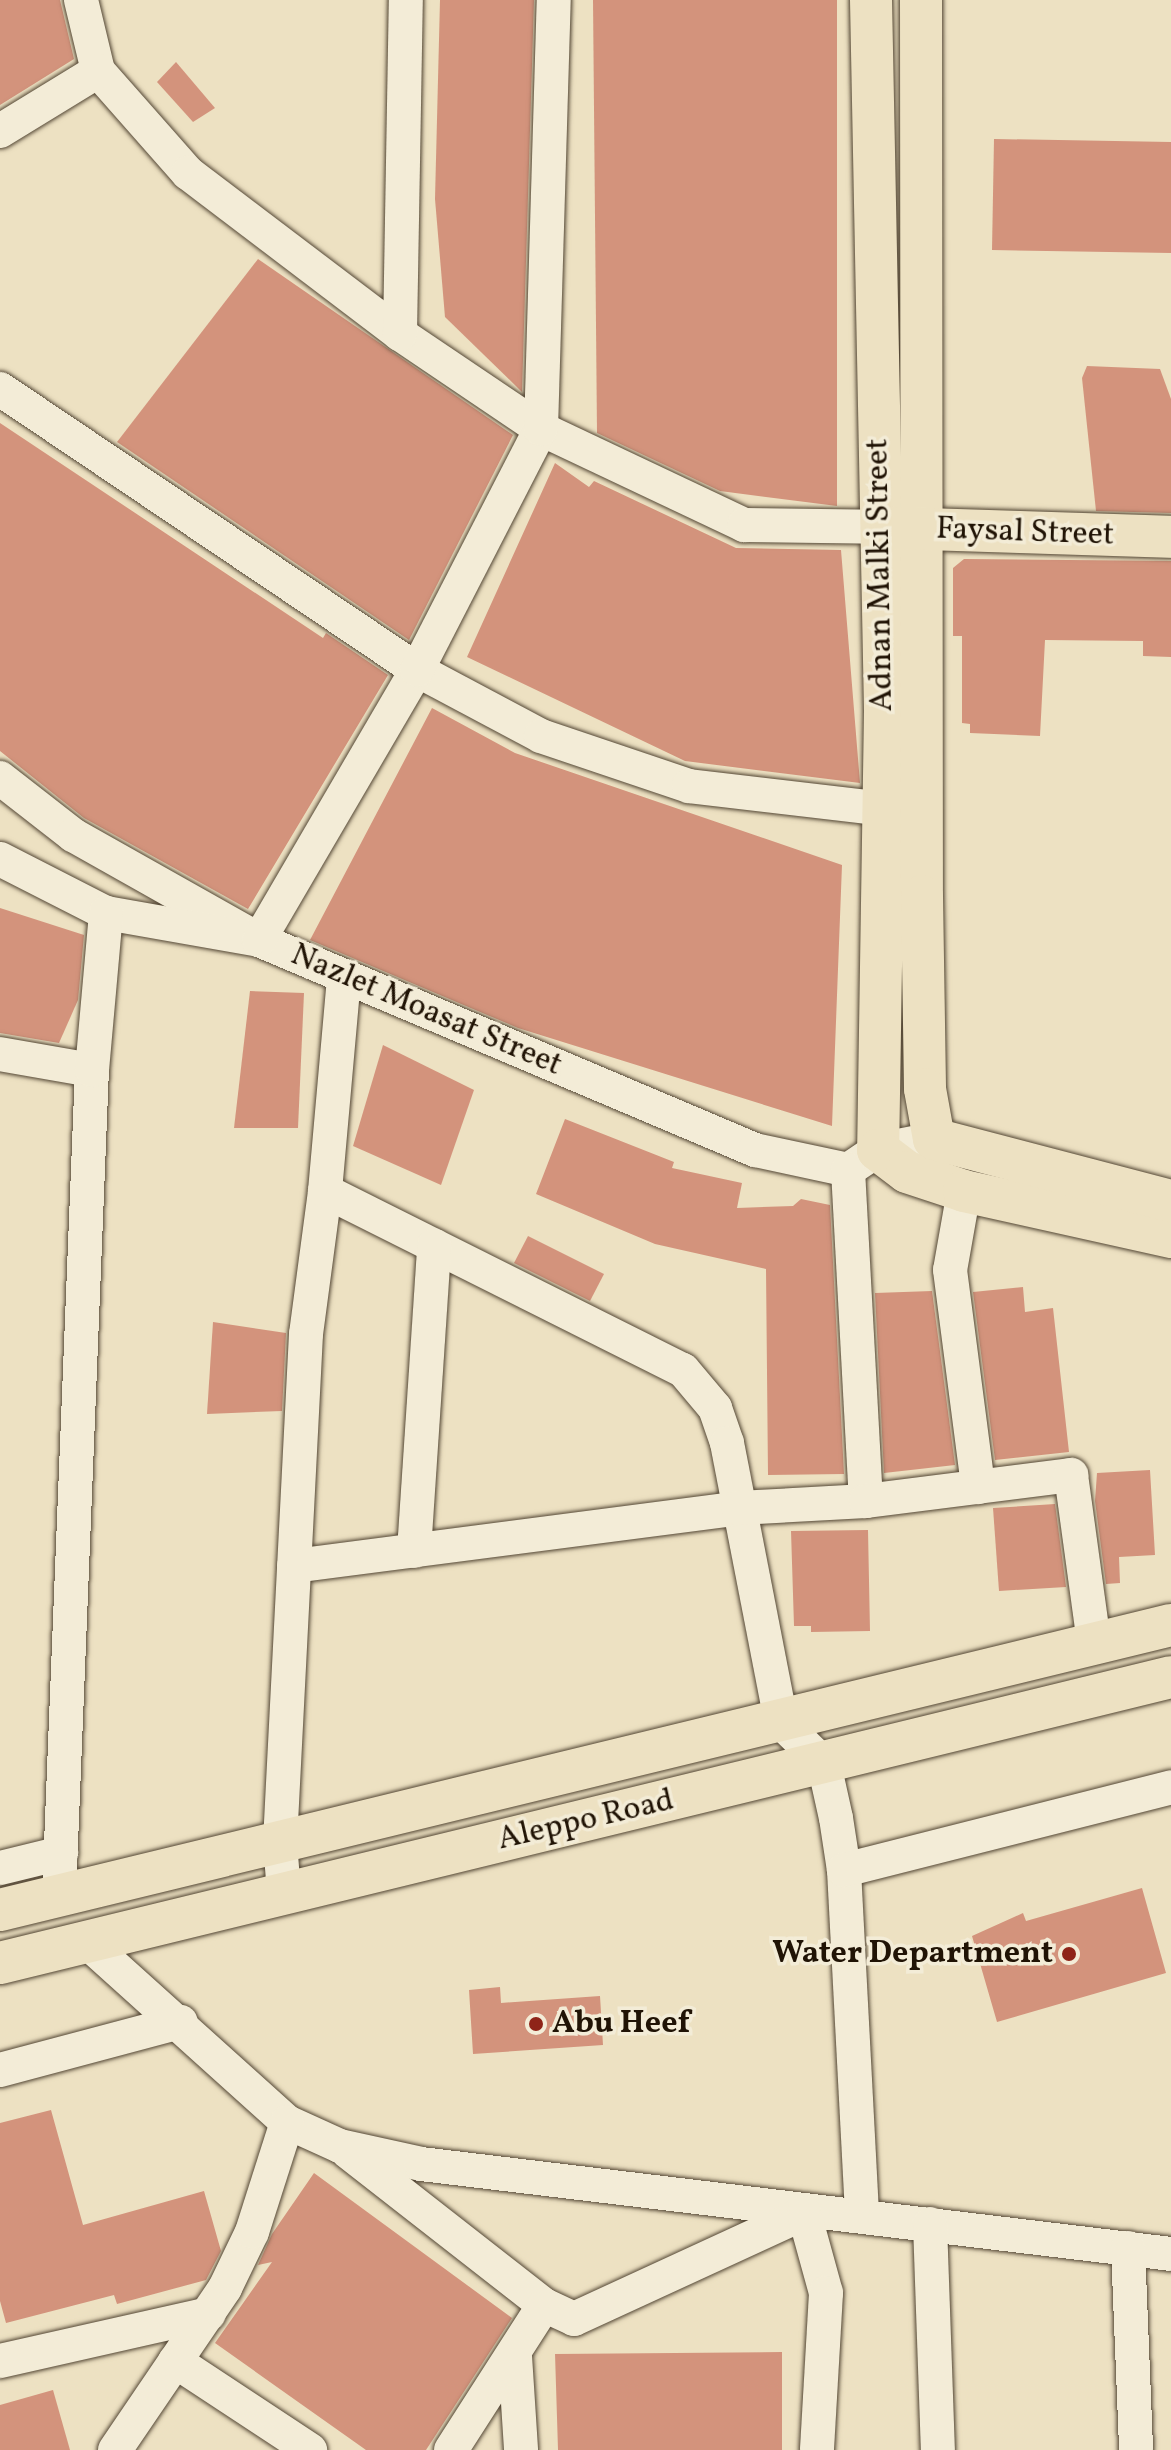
<!DOCTYPE html>
<html>
<head>
<meta charset="utf-8">
<style>
  body { margin:0 }
  #map { position:relative; width:1171px; height:2450px; overflow:hidden; background:#ede1c2; font-family:Vollkorn,serif }
  div>[style] { position:absolute }
  .building>* { inset:0; background:#d3937c }
  .roads { filter:drop-shadow(0 0 2px #534634) drop-shadow(0 0 2px #534634) }
  .minor>* { height:34px; margin:-17px; padding:0 17px; transform-origin:17px; border-radius:17px; background:#f3ecd7 }
  .major>* { height:42px; margin:-21px; padding:0 21px; transform-origin:21px; border-radius:21px; background:#ede1c2 }
  .dots>* { width:22px; height:22px; translate:-50% -50%; box-sizing:border-box; border:4px solid #f3ecd7; border-radius:50% }
  span { translate:-50% -50%; white-space:nowrap; text-align:center; line-height:1.15; -webkit-text-stroke:7px #f3ecd7; paint-order:stroke }
  .street-label { font-size:32px; color:#201305 }
  .poi-label { font-size:32px; color:#201305; font-weight:700 }
  .right { translate:-100% -50%; text-align:right }
  .left { translate:0 -50%; text-align:left }
</style>
</head>
<body>
<div id="map">
  <div class="building">
    <div style="clip-path:polygon(0 0,60px 0,74px 59px,0 105px)"></div>
    <div style="clip-path:polygon(440px 0,534px 0,522px 392px,445px 317px,435px 199px)"></div>
    <div style="clip-path:polygon(593px 0,837px 0,837px 506px,720px 491px,597px 433px)"></div>
    <div style="clip-path:polygon(176px 62px,215px 108px,193px 122px,157px 82px)"></div>
    <div style="clip-path:polygon(994px 139px,1171px 142px,1171px 253px,992px 250px)"></div>
    <div style="clip-path:polygon(258px 259px,513px 435px,409px 640px,117px 442px)"></div>
    <div style="clip-path:polygon(1087px 366px,1160px 369px,1171px 399px,1171px 513px,1096px 511px,1082px 378px)"></div>
    <div style="clip-path:polygon(0 423px,323px 638px,326px 633px,388px 675px,248px 909px,84px 818px,0 751px)"></div>
    <div style="clip-path:polygon(555px 463px,589px 487px,594px 481px,736px 548px,841px 550px,860px 783px,685px 761px,467px 657px)"></div>
    <div style="clip-path:polygon(964px 559px,1171px 561px,1171px 657px,1143px 656px,1143px 641px,1045px 640px,1040px 736px,970px 733px,970px 724px,962px 723px,962px 636px,953px 636px,953px 568px)"></div>
    <div style="clip-path:polygon(432px 708px,515px 753px,842px 865px,832px 1126px,518px 1028px,310px 940px)"></div>
    <div style="clip-path:polygon(0 908px,84px 935px,78px 1000px,59px 1043px,0 1033px)"></div>
    <div style="clip-path:polygon(250px 991px,304px 993px,298px 1128px,234px 1128px)"></div>
    <div style="clip-path:polygon(383px 1045px,474px 1090px,441px 1185px,353px 1146px)"></div>
    <div style="clip-path:polygon(565px 1119px,674px 1162px,672px 1168px,742px 1183px,737px 1208px,793px 1206px,801px 1199px,830px 1205px,844px 1474px,768px 1475px,766px 1269px,655px 1244px,536px 1194px)"></div>
    <div style="clip-path:polygon(528px 1236px,604px 1274px,590px 1301px,514px 1263px)"></div>
    <div style="clip-path:polygon(1023px 1287px,1025px 1312px,1053px 1308px,1069px 1452px,995px 1460px,973px 1292px)"></div>
    <div style="clip-path:polygon(932px 1291px,955px 1465px,884px 1473px,875px 1293px)"></div>
    <div style="clip-path:polygon(213px 1322px,286px 1333px,282px 1411px,207px 1414px)"></div>
    <div style="clip-path:polygon(1150px 1470px,1155px 1555px,1119px 1557px,1120px 1583px,1106px 1584px,1095px 1501px,1097px 1473px)"></div>
    <div style="clip-path:polygon(1055px 1504px,1066px 1587px,999px 1591px,993px 1508px)"></div>
    <div style="clip-path:polygon(868px 1530px,870px 1631px,811px 1632px,811px 1626px,794px 1626px,791px 1531px)"></div>
    <div style="clip-path:polygon(1142px 1888px,1166px 1973px,997px 2022px,972px 1936px,1023px 1913px,1026px 1921px)"></div>
    <div style="clip-path:polygon(500px 1987px,501px 2003px,600px 1996px,603px 2045px,473px 2054px,469px 1990px)"></div>
    <div style="clip-path:polygon(51px 2110px,83px 2225px,204px 2191px,221px 2251px,206px 2280px,117px 2304px,114px 2295px,6px 2323px,0 2301px,0 2123px)"></div>
    <div style="clip-path:polygon(314px 2173px,512px 2318px,426px 2450px,366px 2450px,215px 2343px,272px 2262px,258px 2265px,272px 2234px)"></div>
    <div style="clip-path:polygon(782px 2352px,782px 2450px,558px 2450px,555px 2354px)"></div>
    <div style="clip-path:polygon(53px 2390px,70px 2450px,0 2450px,0 2405px)"></div>
  </div>
  <div class="roads">
    <div class="minor">
      <div style="left:81px;top:0;width:73px;rotate:76.5deg"></div>
      <div style="left:98px;top:71px;width:136px;rotate:48.6deg"></div>
      <div style="left:188px;top:173px;width:266px;rotate:37.2deg"></div>
      <div style="left:400px;top:334px;width:170px;rotate:34deg"></div>
      <div style="left:541px;top:429px;width:225px;rotate:25.3deg"></div>
      <div style="left:744px;top:525px;width:135px;rotate:0.8deg"></div>
      <div style="left:0;top:131px;width:115px;rotate:-31.5deg"></div>
      <div style="left:400px;top:334px;width:334px;rotate:-89deg"></div>
      <div style="left:0;top:389px;width:503px;rotate:33.97deg"></div>
      <div style="left:417px;top:670px;width:140px;rotate:28deg"></div>
      <div style="left:541px;top:736px;width:156px;rotate:18.7deg"></div>
      <div style="left:689px;top:786px;width:196px;rotate:6.7deg"></div>
      <div style="left:0;top:778px;width:93px;rotate:38deg"></div>
      <div style="left:73px;top:835px;width:214px;rotate:29.4deg"></div>
      <div style="left:259px;top:940px;width:539px;rotate:22.95deg"></div>
      <div style="left:755px;top:1150px;width:95px;rotate:12.1deg"></div>
      <div style="left:848px;top:1170px;width:36px;rotate:-34deg"></div>
      <div style="left:878px;top:1150px;width:57px;rotate:-11.1deg"></div>
      <div style="left:0;top:859px;width:119px;rotate:27deg"></div>
      <div style="left:106px;top:913px;width:155px;rotate:10deg"></div>
      <div style="left:259px;top:940px;width:313px;rotate:-59.7deg"></div>
      <div style="left:417px;top:670px;width:271px;rotate:-62.8deg"></div>
      <div style="left:541px;top:429px;width:429px;rotate:-88.3deg"></div>
      <div style="left:0;top:1054px;width:93px;rotate:9.9deg"></div>
      <div style="left:848px;top:1170px;width:331px;rotate:86.9deg"></div>
      <div style="left:325px;top:1191px;width:400px;rotate:26.6deg"></div>
      <div style="left:683px;top:1370px;width:50px;rotate:49.9deg"></div>
      <div style="left:715px;top:1408px;width:37px;rotate:71deg"></div>
      <div style="left:727px;top:1443px;width:284px;rotate:79deg"></div>
      <div style="left:781px;top:1722px;width:60px;rotate:44.3deg"></div>
      <div style="left:824px;top:1764px;width:55px;rotate:77.5deg"></div>
      <div style="left:836px;top:1818px;width:53px;rotate:81.3deg"></div>
      <div style="left:844px;top:1870px;width:347px;rotate:87deg"></div>
      <div style="left:964px;top:1191px;width:80px;rotate:100deg"></div>
      <div style="left:950px;top:1270px;width:219px;rotate:82.6deg"></div>
      <div style="left:414px;top:1551px;width:306px;rotate:-86.2deg"></div>
      <div style="left:294px;top:1566px;width:448px;rotate:-7.4deg"></div>
      <div style="left:738px;top:1508px;width:128px;rotate:-3.1deg"></div>
      <div style="left:866px;top:1501px;width:207px;rotate:-7.2deg"></div>
      <div style="left:1071px;top:1475px;width:171px;rotate:82.2deg"></div>
      <div style="left:0;top:1868px;width:63px;rotate:-13.8deg"></div>
      <div style="left:844px;top:1870px;width:337px;rotate:-14.2deg"></div>
      <div style="left:284px;top:1893px;width:51px;rotate:-94.5deg"></div>
      <div style="left:280px;top:1842px;width:509px;rotate:-87.07deg"></div>
      <div style="left:306px;top:1334px;width:144px;rotate:-82.4deg"></div>
      <div style="left:325px;top:1191px;width:215px;rotate:-84.9deg"></div>
      <div style="left:59px;top:1894px;width:825px;rotate:-87.71deg"></div>
      <div style="left:92px;top:1070px;width:158px;rotate:-84.9deg"></div>
      <div style="left:87px;top:1942px;width:269px;rotate:42deg"></div>
      <div style="left:287px;top:2122px;width:58px;rotate:24.4deg"></div>
      <div style="left:340px;top:2146px;width:83px;rotate:12.5deg"></div>
      <div style="left:421px;top:2164px;width:755px;rotate:6.84deg"></div>
      <div style="left:0;top:2070px;width:187px;rotate:-14.9deg"></div>
      <div style="left:347px;top:2151px;width:250px;rotate:38deg"></div>
      <div style="left:544px;top:2305px;width:33px;rotate:25deg"></div>
      <div style="left:574px;top:2319px;width:253px;rotate:-24.7deg"></div>
      <div style="left:804px;top:2213px;width:83px;rotate:74.6deg"></div>
      <div style="left:826px;top:2293px;width:157px;rotate:93.3deg"></div>
      <div style="left:930px;top:2224px;width:226px;rotate:88deg"></div>
      <div style="left:1128px;top:2248px;width:202px;rotate:87.7deg"></div>
      <div style="left:515px;top:2356px;width:94px;rotate:86.3deg"></div>
      <div style="left:0;top:2361px;width:214px;rotate:-12.7deg"></div>
      <div style="left:175px;top:2361px;width:162px;rotate:33.4deg"></div>
      <div style="left:115px;top:2450px;width:196px;rotate:-55.8deg"></div>
      <div style="left:225px;top:2288px;width:62px;rotate:-64.3deg"></div>
      <div style="left:252px;top:2232px;width:115px;rotate:-72.3deg"></div>
      <div style="left:451px;top:2450px;width:172px;rotate:-57.3deg"></div>
    </div>
    <div class="major">
      <div style="left:871px;top:0;width:712px;rotate:88.87deg"></div>
      <div style="left:885px;top:712px;width:438px;rotate:90.9deg"></div>
      <div style="left:878px;top:1150px;width:36px;rotate:37deg"></div>
      <div style="left:907px;top:1172px;width:60px;rotate:18.4deg"></div>
      <div style="left:964px;top:1191px;width:212px;rotate:12.5deg"></div>
      <div style="left:921px;top:0;width:896px;rotate:89.94deg"></div>
      <div style="left:922px;top:896px;width:193px;rotate:89.1deg"></div>
      <div style="left:925px;top:1089px;width:51px;rotate:79.8deg"></div>
      <div style="left:934px;top:1139px;width:245px;rotate:14.7deg"></div>
      <div style="left:892px;top:528px;width:279px;rotate:1.8deg"></div>
      <div style="left:0;top:1910px;width:1205px;rotate:-13.68deg"></div>
      <div style="left:0;top:1963px;width:1205px;rotate:-13.72deg"></div>
    </div>
  </div>
  <div class="dots">
    <div style="left:1069px;top:1954px;background:#8f2418"></div>
    <div style="left:536px;top:2024px;background:#8f2418"></div>
  </div>
  <div class="street-label">
    <span style="left:1025px;top:533px;rotate:2deg">Faysal Street</span>
    <span style="left:881px;top:575px;rotate:-91deg">Adnan Malki Street</span>
    <span style="left:426px;top:1011px;rotate:23deg">Nazlet Moasat Street</span>
    <span style="left:586px;top:1821px;rotate:-13deg">Aleppo Road</span>
  </div>
  <div class="poi-label">
    <span class="right" style="left:1053px;top:1954px">Water Department</span>
    <span class="left" style="left:552px;top:2024px">Abu Heef</span>
  </div>
</div>
</body>
</html>
